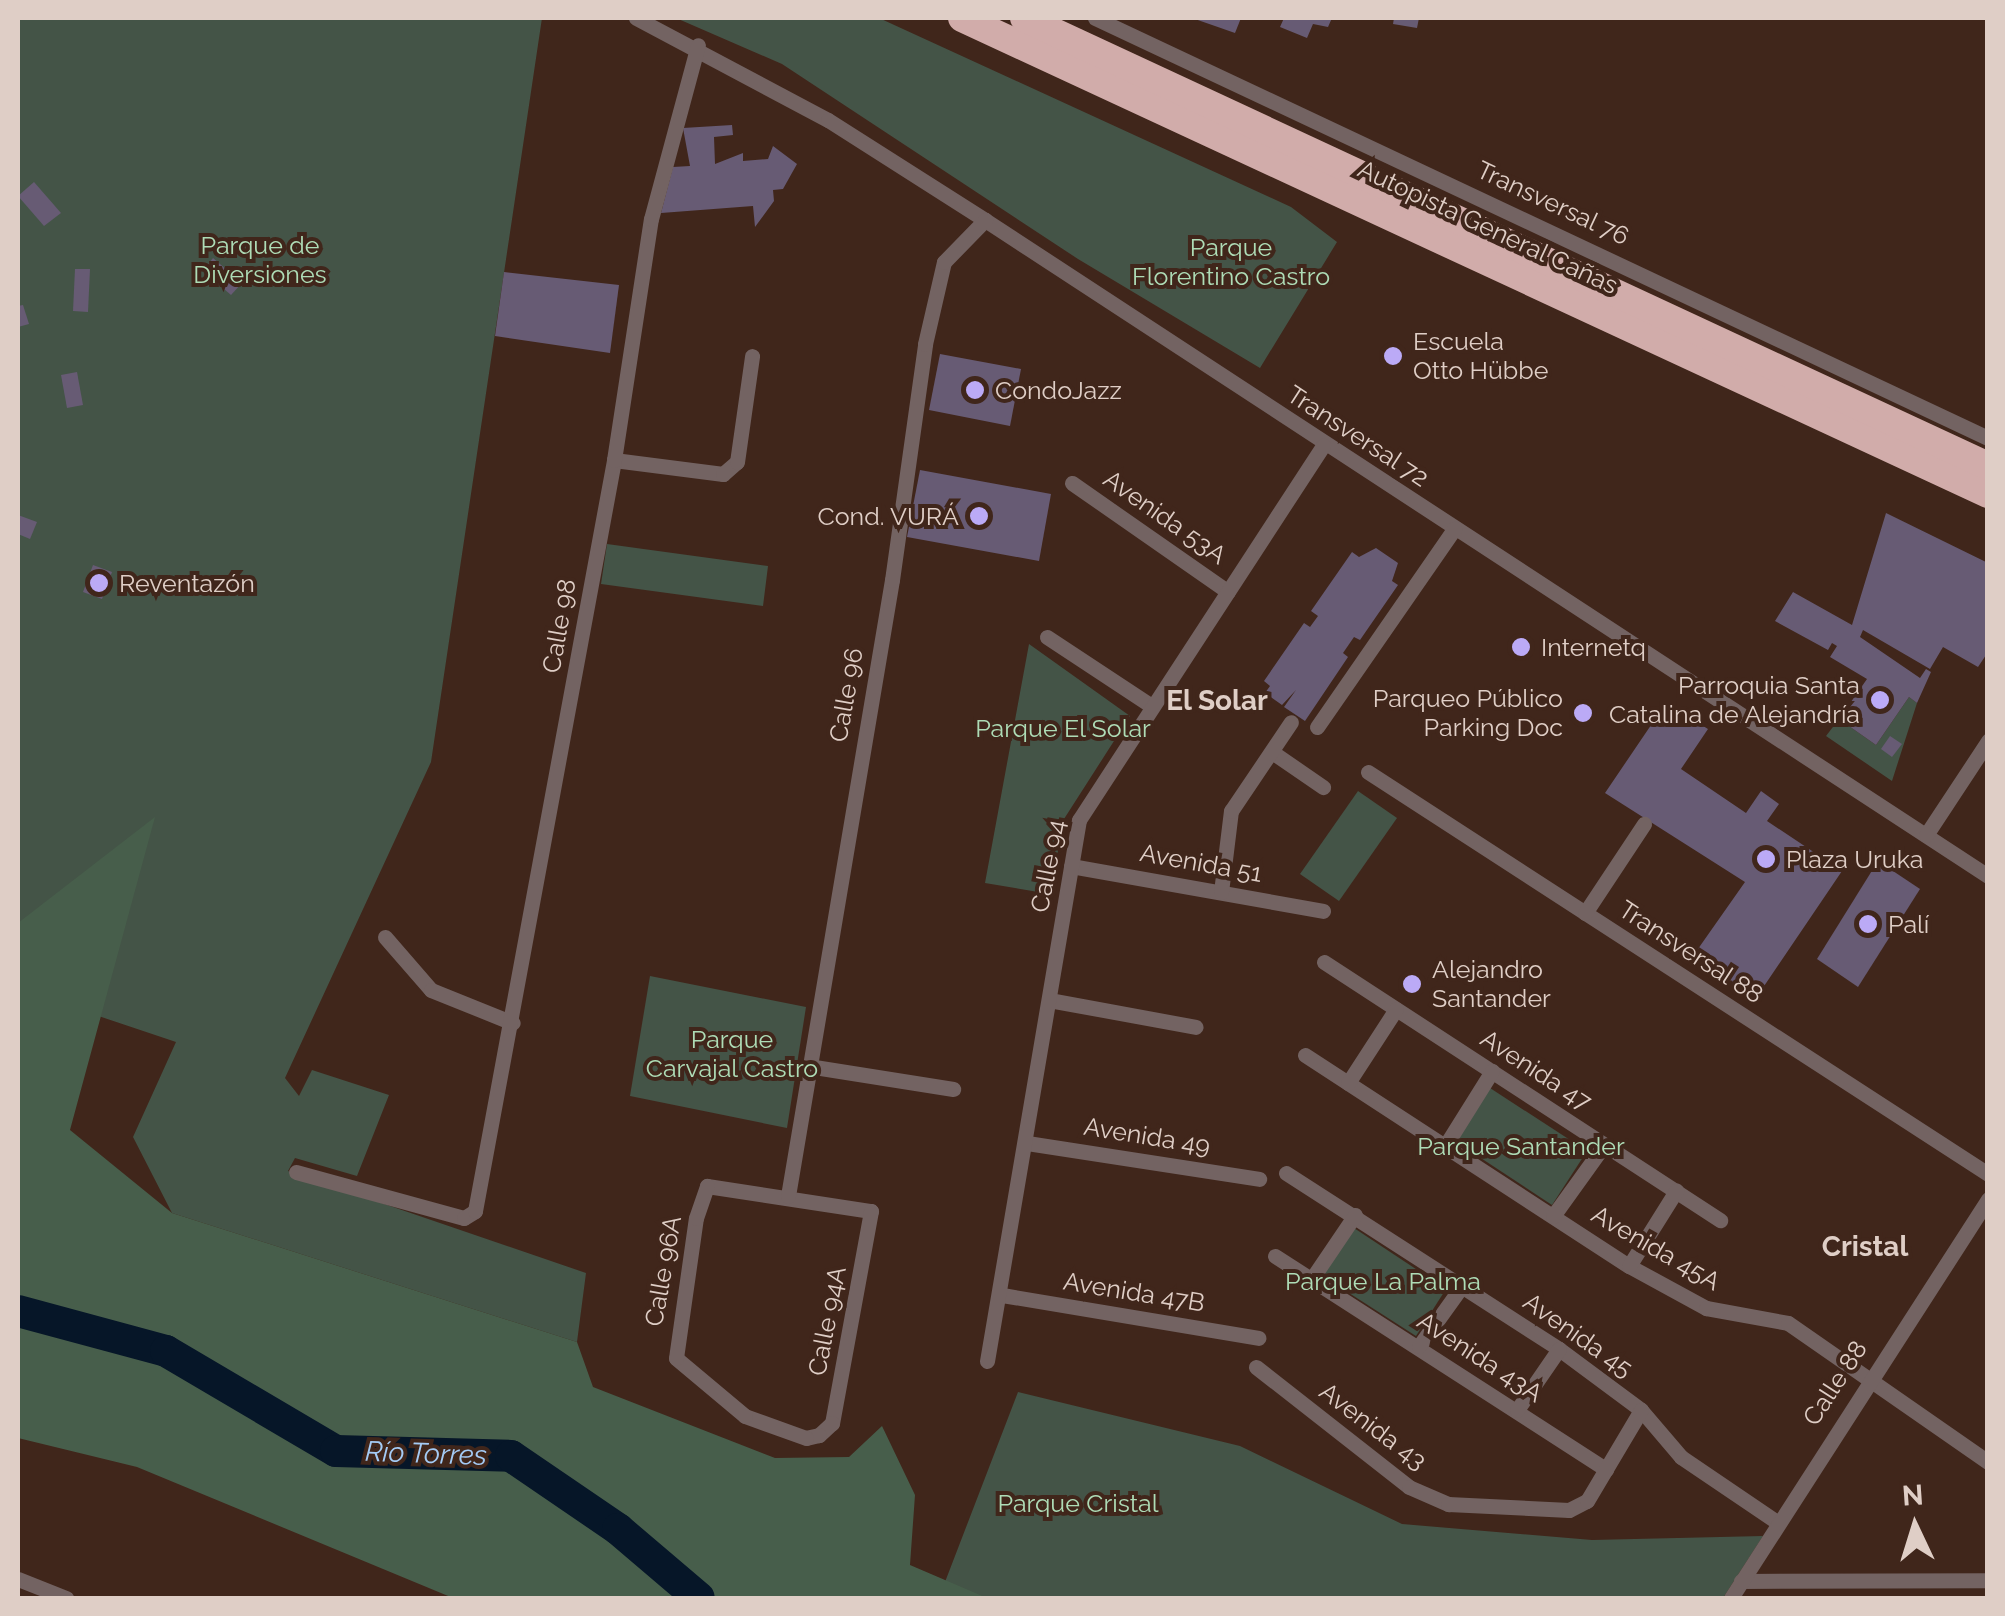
<!DOCTYPE html>
<html>
<head>
<meta charset="utf-8">
<style>
  body { margin:0 }
  #map { position:relative; width:2005px; height:1616px; overflow:hidden; background:#40261b; font-family:Raleway,sans-serif }
  div>[style] { position:absolute }
  .green>* { inset:0; background:#445447 }
  .forest>* { inset:0; background:#475e4b }
  .river>* { height:32px; margin:-16px; padding:0 16px; transform-origin:16px; border-radius:16px; background:#061628 }
  .building>* { inset:0; background:#675b74 }
  .street>* { height:15px; margin:-7.5px; padding:0 7.5px; transform-origin:7.5px; border-radius:7.5px; background:#736362 }
  .highway>* { height:28px; margin:-14px; padding:0 14px; transform-origin:14px; border-radius:14px; background:#d1acaa }
  .dots>* { width:28px; height:28px; translate:-50% -50%; box-sizing:border-box; border:5px solid #40261b; border-radius:50% }
  span { translate:-50% -50%; white-space:nowrap; text-align:center; line-height:1.15; -webkit-text-stroke:8px #40261b; paint-order:stroke }
  .street-label { font-size:25px; color:#dfcec6 }
  .park-label { font-size:25px; color:#aedcb6 }
  .poi-label { font-size:25px; color:#dfcec6 }
  .left { translate:0 -50%; text-align:left }
  .right { translate:-100% -50%; text-align:right }
  .neighbourhood-label { font-size:28px; color:#dfcec6; font-weight:700 }
  .water-label { font-size:28px; color:#a4cbf5; font-style:italic }
  .frame { position:absolute; inset:0; border:20px solid #dfcec6; pointer-events:none }
  .north { position:absolute; left:1865px; top:1476px; width:100px; height:100px; -webkit-text-stroke:8px #40261b; paint-order:stroke; rotate:356deg; font-size:28px; font-weight:700; line-height:40px; text-align:center; color:#dfcec6 }
  .north::after { content:''; display:block; margin:auto; width:35px; height:45px; background:#dfcec6; clip-path:polygon(50% 0,100% 100%,50% 72%,0 100%) }
</style>
</head>
<body>
<div id="map">
  <div class="green">
    <div style="clip-path:polygon(18px 18px,542px 18px,431px 762px,285px 1078px,299px 1096px,312px 1070px,389px 1095px,357px 1176px,295px 1158px,288px 1171px,586px 1273px,577px 1342px,172px 1213px,133px 1137px,176px 1042px,18px 989px)"></div>
    <div style="clip-path:polygon(676px 18px,879px 18px,1291px 207px,1337px 242px,1260px 368px,1078px 259px,782px 64px)"></div>
    <div style="clip-path:polygon(607px 544px,768px 566px,763px 606px,601px 584px)"></div>
    <div style="clip-path:polygon(1029px 644px,1130px 716px,1064px 819px,1050px 894px,985px 883px)"></div>
    <div style="clip-path:polygon(1909px 697px,1917px 703px,1892px 781px,1826px 736px,1839px 719px,1876px 745px)"></div>
    <div style="clip-path:polygon(1358px 791px,1397px 818px,1339px 901px,1300px 874px)"></div>
    <div style="clip-path:polygon(650px 976px,806px 1007px,787px 1128px,630px 1096px)"></div>
    <div style="clip-path:polygon(1490px 1088px,1587px 1151px,1552px 1205px,1455px 1141px)"></div>
    <div style="clip-path:polygon(1354px 1228px,1446px 1289px,1416px 1336px,1321px 1275px)"></div>
    <div style="clip-path:polygon(1018px 1392px,1240px 1446px,1402px 1524px,1592px 1540px,1763px 1536px,1723px 1598px,975px 1598px,945px 1582px)"></div>
  </div>
  <div class="forest">
    <div style="clip-path:polygon(155px 817px,70px 1130px,172px 1213px,577px 1342px,593px 1387px,775px 1458px,849px 1457px,882px 1426px,915px 1495px,910px 1565px,987px 1598px,453px 1598px,137px 1467px,18px 1438px,18px 923px)"></div>
  </div>
  <div class="river">
    <div style="left:18px;top:1311px;width:153px;rotate:15.1deg"></div>
    <div style="left:166px;top:1351px;width:197px;rotate:30.5deg"></div>
    <div style="left:336px;top:1451px;width:175px;rotate:1.6deg"></div>
    <div style="left:511px;top:1456px;width:130px;rotate:34.3deg"></div>
    <div style="left:618px;top:1529px;width:106px;rotate:40.4deg"></div>
  </div>
  <div class="building">
    <div style="clip-path:polygon(1192px 18px,1241px 18px,1235px 33px)"></div>
    <div style="clip-path:polygon(1284px 18px,1294px 19px,1332px 18px,1328px 27px,1313px 24px,1307px 38px,1280px 27px)"></div>
    <div style="clip-path:polygon(1394px 18px,1419px 18px,1417px 28px,1393px 24px)"></div>
    <div style="clip-path:polygon(732px 125px,733px 135px,714px 137px,715px 164px,743px 153px,743px 161px,768px 159px,773px 146px,797px 164px,783px 189px,773px 190px,774px 201px,755px 227px,753px 206px,661px 213px,673px 167px,690px 166px,683px 128px)"></div>
    <div style="clip-path:polygon(34px 182px,61px 213px,44px 226px,18px 196px)"></div>
    <div style="clip-path:polygon(213px 258px,242px 283px,231px 295px,203px 271px)"></div>
    <div style="clip-path:polygon(75px 269px,90px 269px,88px 312px,73px 311px)"></div>
    <div style="clip-path:polygon(504px 272px,619px 285px,610px 353px,495px 336px)"></div>
    <div style="clip-path:polygon(23px 305px,29px 324px,18px 327px,18px 306px)"></div>
    <div style="clip-path:polygon(940px 354px,1021px 369px,1010px 426px,929px 410px)"></div>
    <div style="clip-path:polygon(77px 372px,83px 405px,67px 408px,61px 375px)"></div>
    <div style="clip-path:polygon(920px 470px,1051px 494px,1039px 561px,907px 537px)"></div>
    <div style="clip-path:polygon(1886px 513px,1988px 563px,1988px 652px,1978px 667px,1943px 647px,1930px 669px,1863px 630px,1860px 637px,1920px 678px,1926px 669px,1931px 672px,1917px 703px,1909px 697px,1876px 745px,1839px 719px,1867px 679px,1830px 657px,1837px 646px,1832px 643px,1828px 650px,1775px 621px,1793px 592px,1852px 625px)"></div>
    <div style="clip-path:polygon(18px 515px,37px 522px,30px 539px,18px 534px)"></div>
    <div style="clip-path:polygon(1376px 548px,1398px 563px,1392px 581px,1398px 585px,1360px 640px,1354px 637px,1343px 653px,1348px 657px,1305px 721px,1284px 707px,1296px 690px,1282px 705px,1265px 693px,1270px 686px,1264px 681px,1304px 623px,1310px 627px,1318px 616px,1311px 611px,1352px 552px,1359px 557px)"></div>
    <div style="clip-path:polygon(93px 565px,112px 572px,102px 599px,83px 592px)"></div>
    <div style="clip-path:polygon(1666px 703px,1708px 729px,1681px 769px,1746px 813px,1761px 791px,1779px 804px,1767px 821px,1842px 871px,1756px 998px,1693px 956px,1745px 882px,1605px 793px)"></div>
    <div style="clip-path:polygon(1890px 736px,1902px 744px,1892px 757px,1881px 749px)"></div>
    <div style="clip-path:polygon(1878px 861px,1920px 889px,1858px 987px,1817px 959px)"></div>
  </div>
  <div class="street">
    <div style="left:636px;top:18px;width:217px;rotate:28deg"></div>
    <div style="left:828px;top:120px;width:186px;rotate:32.5deg"></div>
    <div style="left:985px;top:220px;width:1198px;rotate:33.19deg"></div>
    <div style="left:1095px;top:18px;width:987px;rotate:25.19deg"></div>
    <div style="left:614px;top:460px;width:110px;rotate:7.3deg"></div>
    <div style="left:723px;top:474px;width:18px;rotate:-41deg"></div>
    <div style="left:737px;top:462px;width:107px;rotate:-81.9deg"></div>
    <div style="left:1072px;top:483px;width:190px;rotate:34.9deg"></div>
    <div style="left:1047px;top:637px;width:123px;rotate:33.4deg"></div>
    <div style="left:1317px;top:727px;width:241px;rotate:-55.3deg"></div>
    <div style="left:1272px;top:752px;width:62px;rotate:34.5deg"></div>
    <div style="left:1368px;top:772px;width:739px;rotate:32.96deg"></div>
    <div style="left:1926px;top:835px;width:113px;rotate:-56.6deg"></div>
    <div style="left:1071px;top:866px;width:256px;rotate:10.1deg"></div>
    <div style="left:1221px;top:892px;width:82px;rotate:-83deg"></div>
    <div style="left:1231px;top:811px;width:107px;rotate:-56deg"></div>
    <div style="left:1585px;top:913px;width:107px;rotate:-56.5deg"></div>
    <div style="left:385px;top:937px;width:70px;rotate:49deg"></div>
    <div style="left:431px;top:990px;width:88px;rotate:21.9deg"></div>
    <div style="left:1324px;top:962px;width:473px;rotate:33.1deg"></div>
    <div style="left:1049px;top:1000px;width:149px;rotate:10.4deg"></div>
    <div style="left:1305px;top:1055px;width:387px;rotate:33.1deg"></div>
    <div style="left:1629px;top:1266px;width:88px;rotate:28.6deg"></div>
    <div style="left:1706px;top:1308px;width:83px;rotate:10.4deg"></div>
    <div style="left:1788px;top:1323px;width:244px;rotate:34.8deg"></div>
    <div style="left:808px;top:1066px;width:147px;rotate:9deg"></div>
    <div style="left:1348px;top:1083px;width:88px;rotate:-57deg"></div>
    <div style="left:1027px;top:1143px;width:235px;rotate:8.8deg"></div>
    <div style="left:1447px;top:1143px;width:85px;rotate:-58deg"></div>
    <div style="left:296px;top:1172px;width:174px;rotate:15.3deg"></div>
    <div style="left:464px;top:1218px;width:13px;rotate:-32deg"></div>
    <div style="left:475px;top:1211px;width:764px;rotate:-79.51deg"></div>
    <div style="left:614px;top:460px;width:244px;rotate:-81.3deg"></div>
    <div style="left:651px;top:219px;width:180px;rotate:-74.9deg"></div>
    <div style="left:1286px;top:1173px;width:325px;rotate:32.8deg"></div>
    <div style="left:1559px;top:1349px;width:102px;rotate:36.6deg"></div>
    <div style="left:1641px;top:1410px;width:62px;rotate:49.6deg"></div>
    <div style="left:1681px;top:1457px;width:116px;rotate:34.1deg"></div>
    <div style="left:707px;top:1186px;width:166px;rotate:8.7deg"></div>
    <div style="left:871px;top:1211px;width:216px;rotate:100.4deg"></div>
    <div style="left:832px;top:1423px;width:18px;rotate:137deg"></div>
    <div style="left:819px;top:1435px;width:13px;rotate:167deg"></div>
    <div style="left:806px;top:1438px;width:65px;rotate:-160.2deg"></div>
    <div style="left:745px;top:1416px;width:90px;rotate:-140deg"></div>
    <div style="left:676px;top:1358px;width:141px;rotate:-81.9deg"></div>
    <div style="left:696px;top:1218px;width:34px;rotate:-71deg"></div>
    <div style="left:788px;top:1196px;width:625px;rotate:-80.42deg"></div>
    <div style="left:892px;top:580px;width:238px;rotate:-82deg"></div>
    <div style="left:925px;top:344px;width:84px;rotate:-77deg"></div>
    <div style="left:944px;top:262px;width:59px;rotate:-45.7deg"></div>
    <div style="left:1553px;top:1216px;width:87px;rotate:-54.3deg"></div>
    <div style="left:1275px;top:1256px;width:394px;rotate:32.8deg"></div>
    <div style="left:1629px;top:1266px;width:89px;rotate:-57.9deg"></div>
    <div style="left:1313px;top:1277px;width:75px;rotate:-55.9deg"></div>
    <div style="left:1002px;top:1295px;width:260px;rotate:9.5deg"></div>
    <div style="left:1419px;top:1346px;width:74px;rotate:-54.4deg"></div>
    <div style="left:987px;top:1361px;width:549px;rotate:-80.35deg"></div>
    <div style="left:1079px;top:820px;width:447px;rotate:-56.9deg"></div>
    <div style="left:1256px;top:1367px;width:194px;rotate:38.1deg"></div>
    <div style="left:1409px;top:1487px;width:43px;rotate:23.6deg"></div>
    <div style="left:1448px;top:1504px;width:121px;rotate:2.8deg"></div>
    <div style="left:1569px;top:1510px;width:20px;rotate:-27deg"></div>
    <div style="left:1587px;top:1501px;width:106px;rotate:-59.3deg"></div>
    <div style="left:1517px;top:1410px;width:74px;rotate:-55.5deg"></div>
    <div style="left:18px;top:1579px;width:52px;rotate:21.6deg"></div>
    <div style="left:1741px;top:1581px;width:247px;rotate:-0.2deg"></div>
    <div style="left:1731px;top:1598px;width:475px;rotate:-57.2deg"></div>
  </div>
  <div class="highway">
    <div style="left:962px;top:18px;width:1131px;rotate:24.89deg"></div>
    <div style="left:1024px;top:18px;width:1063px;rotate:24.93deg"></div>
  </div>
  <div class="dots">
    <div style="left:1393px;top:356px;background:#bbaaf6"></div>
    <div style="left:975px;top:390px;background:#bbaaf6"></div>
    <div style="left:979px;top:516px;background:#bbaaf6"></div>
    <div style="left:99px;top:583px;background:#bbaaf6"></div>
    <div style="left:1521px;top:647px;background:#bbaaf6"></div>
    <div style="left:1880px;top:700px;background:#bbaaf6"></div>
    <div style="left:1583px;top:713px;background:#bbaaf6"></div>
    <div style="left:1766px;top:859px;background:#bbaaf6"></div>
    <div style="left:1868px;top:924px;background:#bbaaf6"></div>
    <div style="left:1412px;top:984px;background:#bbaaf6"></div>
  </div>
  <div class="street-label">
    <span style="left:1553px;top:203px;rotate:25deg">Transversal 76</span>
    <span style="left:1488px;top:227px;rotate:25deg">Autopista General Cañas</span>
    <span style="left:1358px;top:436px;rotate:33deg">Transversal 72</span>
    <span style="left:1165px;top:517px;rotate:35deg">Avenida 53A</span>
    <span style="left:559px;top:626px;rotate:-80deg">Calle 98</span>
    <span style="left:846px;top:695px;rotate:-80deg">Calle 96</span>
    <span style="left:1201px;top:863px;rotate:10deg">Avenida 51</span>
    <span style="left:1048px;top:866px;rotate:-79deg">Calle 94</span>
    <span style="left:1691px;top:952px;rotate:33deg">Transversal 88</span>
    <span style="left:1536px;top:1070px;rotate:33deg">Avenida 47</span>
    <span style="left:1147px;top:1136px;rotate:9deg">Avenida 49</span>
    <span style="left:1656px;top:1248px;rotate:30deg">Avenida 45A</span>
    <span style="left:663px;top:1271px;rotate:-80deg">Calle 96A</span>
    <span style="left:1134px;top:1292px;rotate:9deg">Avenida 47B</span>
    <span style="left:827px;top:1321px;rotate:-79deg">Calle 94A</span>
    <span style="left:1578px;top:1335px;rotate:35deg">Avenida 45</span>
    <span style="left:1480px;top:1357px;rotate:33deg">Avenida 43A</span>
    <span style="left:1835px;top:1383px;rotate:-57deg">Calle 88</span>
    <span style="left:1373px;top:1426px;rotate:37deg">Avenida 43</span>
  </div>
  <div class="park-label">
    <span style="left:260px;top:260px">Parque de<br>Diversiones</span>
    <span style="left:1231px;top:262px">Parque<br>Florentino Castro</span>
    <span style="left:1063px;top:728px">Parque El Solar</span>
    <span style="left:732px;top:1054px">Parque<br>Carvajal Castro</span>
    <span style="left:1521px;top:1146px">Parque Santander</span>
    <span style="left:1383px;top:1281px">Parque La Palma</span>
    <span style="left:1078px;top:1503px">Parque Cristal</span>
  </div>
  <div class="poi-label">
    <span class="left" style="left:1413px;top:356px">Escuela<br>Otto Hübbe</span>
    <span class="left" style="left:995px;top:390px">CondoJazz</span>
    <span class="right" style="left:959px;top:516px">Cond. VURÁ</span>
    <span class="left" style="left:119px;top:583px">Reventazón</span>
    <span class="left" style="left:1541px;top:647px">Internetq</span>
    <span class="right" style="left:1860px;top:700px">Parroquia Santa<br>Catalina de Alejandría</span>
    <span class="right" style="left:1563px;top:713px">Parqueo Público<br>Parking Doc</span>
    <span class="left" style="left:1786px;top:859px">Plaza Uruka</span>
    <span class="left" style="left:1888px;top:924px">Palí</span>
    <span class="left" style="left:1432px;top:984px">Alejandro<br>Santander</span>
  </div>
  <div class="neighbourhood-label">
    <span style="left:1217px;top:701px">El Solar</span>
    <span style="left:1865px;top:1247px">Cristal</span>
  </div>
  <div class="water-label">
    <span style="left:426px;top:1454px;rotate:2deg">Río Torres</span>
  </div>
  <div class="frame"></div>
  <div class="north">N</div>
</div>
</body>
</html>
